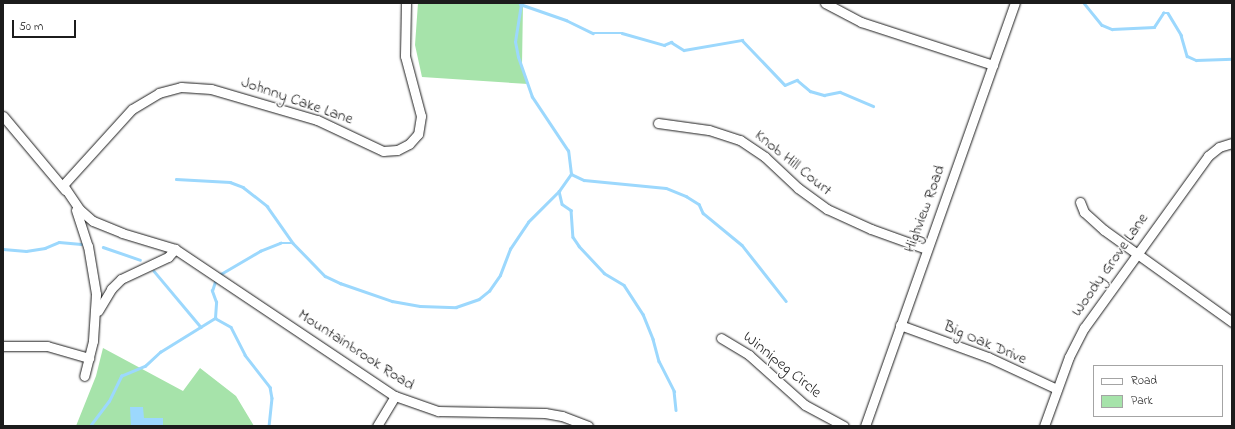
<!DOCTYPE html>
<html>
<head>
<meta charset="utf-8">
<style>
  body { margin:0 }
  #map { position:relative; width:1235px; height:429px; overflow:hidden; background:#fff; font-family:"Indie Flower",sans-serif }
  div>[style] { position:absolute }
  .green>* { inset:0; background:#a6e3aa }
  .water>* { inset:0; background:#9cd8fd }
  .stream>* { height:2.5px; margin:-1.25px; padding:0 1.25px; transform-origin:1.25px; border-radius:1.25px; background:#9cd8fd }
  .roads { filter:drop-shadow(0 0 1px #1c1c1c) drop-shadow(0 0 1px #1c1c1c) }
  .street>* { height:9px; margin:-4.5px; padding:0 4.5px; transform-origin:4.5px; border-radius:4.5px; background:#fff }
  span { translate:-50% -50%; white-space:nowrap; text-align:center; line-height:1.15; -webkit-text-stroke:3px #fff; paint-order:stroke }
  .street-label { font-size:16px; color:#1c1c1c }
  .frame { position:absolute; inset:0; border:4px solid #1c1c1c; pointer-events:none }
  .legend { position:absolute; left:1093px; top:365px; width:130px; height:52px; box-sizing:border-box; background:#fff; border:1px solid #a4a4a4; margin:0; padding:5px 7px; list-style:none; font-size:12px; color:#1c1c1c }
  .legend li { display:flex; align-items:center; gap:8px; height:20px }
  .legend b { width:20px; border:1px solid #a4a4a4 }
  .scale { position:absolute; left:12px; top:20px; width:64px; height:18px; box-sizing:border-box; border:2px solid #1c1c1c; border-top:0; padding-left:5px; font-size:12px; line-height:14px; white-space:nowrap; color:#1c1c1c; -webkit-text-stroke:3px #fff; paint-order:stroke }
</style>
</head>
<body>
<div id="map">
  <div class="green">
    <div style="clip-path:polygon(418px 3px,523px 3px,522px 65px,528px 84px,422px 77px,415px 45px)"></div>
    <div style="clip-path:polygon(103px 348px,183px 391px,200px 368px,236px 396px,254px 426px,76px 426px,96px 376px)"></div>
  </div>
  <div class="water">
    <div style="clip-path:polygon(130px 407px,143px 407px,144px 418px,163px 418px,163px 426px,131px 426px)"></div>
  </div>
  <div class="stream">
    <div style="left:1084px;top:3px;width:28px;rotate:51deg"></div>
    <div style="left:1102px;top:25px;width:11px;rotate:22deg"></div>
    <div style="left:1112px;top:29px;width:42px;rotate:-2.7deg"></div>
    <div style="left:1154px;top:27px;width:17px;rotate:-57deg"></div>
    <div style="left:1163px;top:13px;width:5px"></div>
    <div style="left:1168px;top:13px;width:26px;rotate:59deg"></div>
    <div style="left:1181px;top:35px;width:22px;rotate:74deg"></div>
    <div style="left:1187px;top:56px;width:10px;rotate:24deg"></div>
    <div style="left:1196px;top:60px;width:36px;rotate:-2deg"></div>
    <div style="left:520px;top:4px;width:49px;rotate:19.2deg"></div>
    <div style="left:566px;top:20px;width:30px;rotate:26deg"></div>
    <div style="left:593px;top:33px;width:29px"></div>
    <div style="left:622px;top:33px;width:44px;rotate:15.9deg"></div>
    <div style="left:664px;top:45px;width:8px;rotate:-23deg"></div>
    <div style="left:671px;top:42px;width:15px;rotate:32deg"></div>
    <div style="left:684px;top:50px;width:59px;rotate:-9.8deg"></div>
    <div style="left:742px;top:40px;width:62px;rotate:46.3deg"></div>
    <div style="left:785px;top:85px;width:13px;rotate:-23deg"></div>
    <div style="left:797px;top:80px;width:17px;rotate:40deg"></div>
    <div style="left:810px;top:91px;width:15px;rotate:16deg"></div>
    <div style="left:824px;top:95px;width:16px;rotate:-11deg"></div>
    <div style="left:840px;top:92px;width:36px;rotate:23deg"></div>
    <div style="left:571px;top:174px;width:14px;rotate:25deg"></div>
    <div style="left:584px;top:180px;width:82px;rotate:5.6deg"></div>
    <div style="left:666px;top:188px;width:22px;rotate:22deg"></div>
    <div style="left:686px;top:196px;width:15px;rotate:32deg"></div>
    <div style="left:699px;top:204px;width:10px;rotate:66deg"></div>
    <div style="left:703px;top:213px;width:50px;rotate:39.4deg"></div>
    <div style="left:742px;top:245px;width:71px;rotate:51.8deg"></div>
    <div style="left:176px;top:179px;width:54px;rotate:3.2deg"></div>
    <div style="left:230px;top:182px;width:14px;rotate:21deg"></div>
    <div style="left:243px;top:187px;width:31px;rotate:38deg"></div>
    <div style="left:267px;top:206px;width:45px;rotate:54.9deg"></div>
    <div style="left:293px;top:243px;width:46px;rotate:45.9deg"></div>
    <div style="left:325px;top:276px;width:17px;rotate:25deg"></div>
    <div style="left:340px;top:283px;width:55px;rotate:19.1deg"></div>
    <div style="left:392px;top:301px;width:28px;rotate:10deg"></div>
    <div style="left:420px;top:306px;width:36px;rotate:2deg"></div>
    <div style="left:456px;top:307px;width:24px;rotate:-19deg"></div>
    <div style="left:479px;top:299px;width:13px;rotate:-39deg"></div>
    <div style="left:489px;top:291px;width:19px;rotate:-55deg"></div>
    <div style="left:500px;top:275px;width:28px;rotate:-69deg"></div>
    <div style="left:510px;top:249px;width:32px;rotate:-56deg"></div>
    <div style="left:528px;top:222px;width:44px;rotate:-45deg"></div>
    <div style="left:559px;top:191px;width:21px;rotate:-55deg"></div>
    <div style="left:571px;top:174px;width:23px;rotate:-97deg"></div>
    <div style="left:568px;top:151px;width:65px;rotate:-123.7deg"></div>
    <div style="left:532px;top:97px;width:42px;rotate:-109.3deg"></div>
    <div style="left:518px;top:57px;width:15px;rotate:-101deg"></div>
    <div style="left:515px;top:42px;width:39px;rotate:-81deg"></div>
    <div style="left:559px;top:191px;width:13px;rotate:77deg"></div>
    <div style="left:562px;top:204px;width:11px;rotate:34deg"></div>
    <div style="left:571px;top:210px;width:27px;rotate:86deg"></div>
    <div style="left:573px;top:237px;width:11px;rotate:56deg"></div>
    <div style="left:579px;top:246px;width:37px;rotate:47deg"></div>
    <div style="left:604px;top:273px;width:23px;rotate:31deg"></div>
    <div style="left:624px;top:285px;width:35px;rotate:57deg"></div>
    <div style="left:643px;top:314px;width:27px;rotate:68deg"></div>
    <div style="left:653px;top:339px;width:23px;rotate:75deg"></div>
    <div style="left:659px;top:361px;width:34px;rotate:63deg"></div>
    <div style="left:674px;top:391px;width:19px;rotate:84deg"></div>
    <div style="left:103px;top:247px;width:39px;rotate:19deg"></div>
    <div style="left:3px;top:249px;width:23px;rotate:5deg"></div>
    <div style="left:26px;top:251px;width:19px;rotate:-9deg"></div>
    <div style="left:45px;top:248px;width:15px;rotate:-23deg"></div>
    <div style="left:59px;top:242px;width:22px;rotate:5deg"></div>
    <div style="left:154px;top:271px;width:73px;rotate:50deg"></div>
    <div style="left:219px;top:275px;width:48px;rotate:-30.3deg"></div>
    <div style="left:260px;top:251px;width:22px;rotate:-22deg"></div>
    <div style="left:280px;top:243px;width:13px"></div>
    <div style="left:215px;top:318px;width:18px;rotate:29deg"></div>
    <div style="left:231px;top:327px;width:31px;rotate:63deg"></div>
    <div style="left:245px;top:355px;width:41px;rotate:52deg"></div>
    <div style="left:270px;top:387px;width:11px;rotate:80deg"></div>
    <div style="left:272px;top:398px;width:28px;rotate:96deg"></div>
    <div style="left:215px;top:318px;width:16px;rotate:-86deg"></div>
    <div style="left:216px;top:302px;width:12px;rotate:-110deg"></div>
    <div style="left:212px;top:291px;width:13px;rotate:-72deg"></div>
    <div style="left:90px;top:426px;width:31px;rotate:-53deg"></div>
    <div style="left:109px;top:401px;width:28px;rotate:-64deg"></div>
    <div style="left:121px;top:376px;width:26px;rotate:-23deg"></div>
    <div style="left:145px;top:366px;width:21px;rotate:-43deg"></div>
    <div style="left:160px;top:352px;width:65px;rotate:-31.7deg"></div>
  </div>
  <div class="roads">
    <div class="street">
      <div style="left:406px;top:3px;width:53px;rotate:91.1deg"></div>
      <div style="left:405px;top:56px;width:62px;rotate:75.1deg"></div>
      <div style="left:421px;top:116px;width:18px;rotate:99deg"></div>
      <div style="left:418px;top:134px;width:13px;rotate:132deg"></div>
      <div style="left:409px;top:144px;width:13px;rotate:153deg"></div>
      <div style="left:397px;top:150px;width:14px;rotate:176deg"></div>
      <div style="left:383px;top:151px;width:73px;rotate:-154.8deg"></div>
      <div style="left:317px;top:120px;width:110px;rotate:-163.7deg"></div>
      <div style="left:211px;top:89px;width:30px;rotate:-176deg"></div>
      <div style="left:181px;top:87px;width:23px;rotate:165deg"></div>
      <div style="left:159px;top:93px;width:31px;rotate:149deg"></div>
      <div style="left:132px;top:109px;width:103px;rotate:132.2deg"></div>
      <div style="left:63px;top:185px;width:29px;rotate:56deg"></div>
      <div style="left:79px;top:209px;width:18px;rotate:41deg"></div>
      <div style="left:93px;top:221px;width:31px;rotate:22deg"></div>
      <div style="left:122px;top:233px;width:55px;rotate:16.8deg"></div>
      <div style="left:175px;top:249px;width:265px;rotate:33.8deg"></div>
      <div style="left:395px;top:396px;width:46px;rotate:19.2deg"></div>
      <div style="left:438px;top:411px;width:107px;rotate:1.1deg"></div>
      <div style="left:545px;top:413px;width:17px;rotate:10deg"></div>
      <div style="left:562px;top:416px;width:28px;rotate:21deg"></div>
      <div style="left:825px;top:3px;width:41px;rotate:27.8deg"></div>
      <div style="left:861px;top:22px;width:139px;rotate:18deg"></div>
      <div style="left:3px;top:116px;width:97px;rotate:50deg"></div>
      <div style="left:658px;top:123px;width:51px;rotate:7.8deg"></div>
      <div style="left:709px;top:130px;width:33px;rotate:18deg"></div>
      <div style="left:740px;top:140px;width:30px;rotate:34deg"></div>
      <div style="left:765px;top:157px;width:45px;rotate:43.2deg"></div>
      <div style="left:798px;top:188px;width:36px;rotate:36deg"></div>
      <div style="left:827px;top:209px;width:48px;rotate:24.4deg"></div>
      <div style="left:871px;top:229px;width:59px;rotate:19.7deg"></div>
      <div style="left:1080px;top:202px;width:11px;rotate:68deg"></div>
      <div style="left:1084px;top:212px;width:27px;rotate:42deg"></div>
      <div style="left:1104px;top:230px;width:158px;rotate:35.7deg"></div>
      <div style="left:76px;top:210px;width:38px;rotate:72deg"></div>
      <div style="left:88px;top:246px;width:49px;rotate:80.5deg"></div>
      <div style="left:96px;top:294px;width:47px;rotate:93.7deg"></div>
      <div style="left:93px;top:341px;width:36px;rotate:104deg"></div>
      <div style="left:98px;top:311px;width:26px;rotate:-59deg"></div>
      <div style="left:111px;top:289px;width:14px;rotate:-45deg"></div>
      <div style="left:121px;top:279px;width:52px;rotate:-25.1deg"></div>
      <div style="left:168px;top:257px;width:11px;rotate:-49deg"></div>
      <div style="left:900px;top:325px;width:94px;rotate:20deg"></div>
      <div style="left:988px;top:357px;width:76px;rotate:24.9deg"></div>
      <div style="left:721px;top:338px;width:33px;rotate:31deg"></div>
      <div style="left:749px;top:355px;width:75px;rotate:41.8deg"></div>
      <div style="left:805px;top:405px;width:44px;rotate:28.3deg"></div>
      <div style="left:3px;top:346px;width:44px"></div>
      <div style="left:47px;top:346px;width:44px;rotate:15.9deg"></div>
      <div style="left:377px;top:426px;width:35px;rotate:-59deg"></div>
      <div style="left:865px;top:426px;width:449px;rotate:-70.5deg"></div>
      <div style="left:1044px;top:426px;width:73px;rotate:-70.1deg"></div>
      <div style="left:1069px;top:357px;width:33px;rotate:-63deg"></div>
      <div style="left:1084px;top:328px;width:212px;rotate:-54.2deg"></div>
      <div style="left:1208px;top:156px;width:14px;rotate:-39deg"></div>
      <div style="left:1219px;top:147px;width:14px;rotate:-17deg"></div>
    </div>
  </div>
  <div class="street-label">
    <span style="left:297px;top:101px;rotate:19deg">Johnny Cake Lane</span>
    <span style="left:793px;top:163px;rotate:39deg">Knob Hill Court</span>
    <span style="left:925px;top:209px;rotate:-70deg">Highview Road</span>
    <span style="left:1110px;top:265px;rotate:-55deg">Woody Grove Lane</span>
    <span style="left:985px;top:343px;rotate:23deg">Big Oak Drive</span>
    <span style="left:356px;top:350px;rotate:33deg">Mountainbrook Road</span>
    <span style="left:782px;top:365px;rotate:39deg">Winnipeg Circle</span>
  </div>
  <div class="frame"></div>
  <ul class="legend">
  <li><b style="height:5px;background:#fff"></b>Road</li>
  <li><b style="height:11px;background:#a6e3aa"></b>Park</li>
  </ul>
  <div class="scale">50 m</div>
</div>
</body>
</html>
